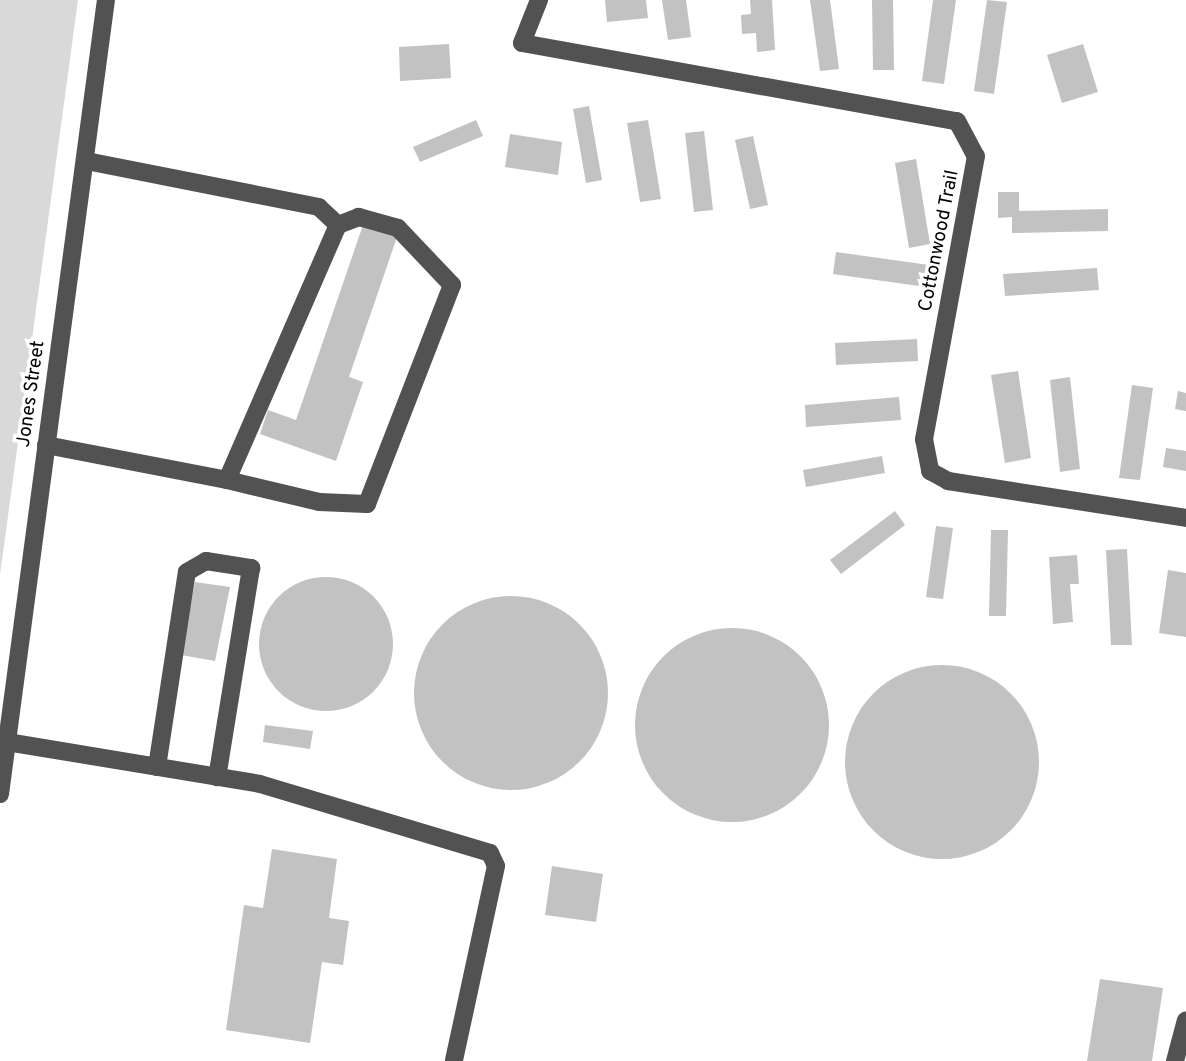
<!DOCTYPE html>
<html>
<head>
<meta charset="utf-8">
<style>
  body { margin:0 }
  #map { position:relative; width:1186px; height:1061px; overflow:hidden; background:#fff; font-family:Overpass,sans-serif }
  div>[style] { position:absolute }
  .green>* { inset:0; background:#d9d9d9 }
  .building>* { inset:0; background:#c2c2c2 }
  .round { border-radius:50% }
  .minor>* { height:18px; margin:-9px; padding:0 9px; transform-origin:9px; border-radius:9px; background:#525252 }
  span { translate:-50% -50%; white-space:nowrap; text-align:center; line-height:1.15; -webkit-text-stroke:7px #fff; paint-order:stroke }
  .street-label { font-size:19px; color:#000 }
</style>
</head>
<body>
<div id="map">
  <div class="green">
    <div style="clip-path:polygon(0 0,78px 0,0 575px)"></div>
  </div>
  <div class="building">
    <div style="clip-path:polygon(605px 0,646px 0,648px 18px,607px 22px)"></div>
    <div style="clip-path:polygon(662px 0,686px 0,691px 37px,668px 40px)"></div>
    <div style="clip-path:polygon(750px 0,772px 0,775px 50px,757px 52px,756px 33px,742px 34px,741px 15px,751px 14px)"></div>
    <div style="clip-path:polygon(810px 0,830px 0,839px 69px,820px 71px)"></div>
    <div style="clip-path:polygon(872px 0,893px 0,894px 70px,873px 70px)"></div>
    <div style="clip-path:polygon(933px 0,956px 0,944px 84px,922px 81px)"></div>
    <div style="clip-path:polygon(987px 0,1007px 2px,994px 94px,974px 91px)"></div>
    <div style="clip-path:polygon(449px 44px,451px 78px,400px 81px,399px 47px)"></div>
    <div style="clip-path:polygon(1083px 44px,1098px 92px,1062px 103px,1047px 55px)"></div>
    <div style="clip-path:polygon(589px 106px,602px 180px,586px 183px,573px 109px)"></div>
    <div style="clip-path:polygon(476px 120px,483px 136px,420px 162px,413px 147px)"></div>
    <div style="clip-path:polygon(648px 120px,661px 199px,640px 202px,627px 123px)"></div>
    <div style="clip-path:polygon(704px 131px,713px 210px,694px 212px,685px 133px)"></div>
    <div style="clip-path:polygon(510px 134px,562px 142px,558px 175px,505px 167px)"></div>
    <div style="clip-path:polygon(753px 136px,768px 205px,750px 209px,735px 140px)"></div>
    <div style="clip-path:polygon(916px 159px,930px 244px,909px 248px,895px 163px)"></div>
    <div style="clip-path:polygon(998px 192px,1019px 192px,1019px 211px,1108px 209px,1108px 231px,1012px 233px,1012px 217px,998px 218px)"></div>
    <div style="clip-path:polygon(363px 225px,397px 237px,349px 377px,363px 382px,336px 461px,260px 434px,268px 410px,296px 420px)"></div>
    <div style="clip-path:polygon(836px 252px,929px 265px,926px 287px,833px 274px)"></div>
    <div style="clip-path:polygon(1097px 268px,1099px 290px,1005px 296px,1003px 274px)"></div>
    <div style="clip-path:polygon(917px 339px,918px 361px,836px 365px,835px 343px)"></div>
    <div style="clip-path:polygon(1018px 371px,1031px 458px,1005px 463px,991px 375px)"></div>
    <div style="clip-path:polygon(1070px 377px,1080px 469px,1060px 472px,1050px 380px)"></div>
    <div style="clip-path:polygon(1132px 385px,1153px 388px,1140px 480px,1119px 478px)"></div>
    <div style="clip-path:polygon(1178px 391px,1186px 393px,1186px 411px,1175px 409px)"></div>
    <div style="clip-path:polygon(899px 397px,901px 420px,806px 427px,805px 405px)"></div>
    <div style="clip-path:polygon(1166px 448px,1186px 451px,1186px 471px,1163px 467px)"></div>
    <div style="clip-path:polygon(882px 456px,885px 473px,806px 487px,803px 470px)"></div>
    <div style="clip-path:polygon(895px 511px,905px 525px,841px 574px,830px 560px)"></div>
    <div style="clip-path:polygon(936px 526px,953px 528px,943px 599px,926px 597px)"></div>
    <div style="clip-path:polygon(991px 530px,1008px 530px,1006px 616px,989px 616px)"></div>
    <div style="clip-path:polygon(1127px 549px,1132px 645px,1111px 645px,1106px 550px)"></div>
    <div style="clip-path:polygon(1077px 555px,1079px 584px,1070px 584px,1073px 622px,1053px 624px,1049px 557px)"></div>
    <div style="clip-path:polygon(1168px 570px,1186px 573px,1186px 637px,1159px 633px)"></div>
    <div class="round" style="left:259px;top:577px;width:134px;height:134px"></div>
    <div style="clip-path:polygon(195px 582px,230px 587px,215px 661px,181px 655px)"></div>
    <div class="round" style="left:414px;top:596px;width:194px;height:194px"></div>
    <div class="round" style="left:635px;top:628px;width:194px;height:194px"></div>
    <div class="round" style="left:845px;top:665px;width:194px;height:194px"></div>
    <div style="clip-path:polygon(265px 725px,313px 731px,310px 749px,263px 742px)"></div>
    <div style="clip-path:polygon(272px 849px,337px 859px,329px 918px,349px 921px,343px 965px,322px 962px,310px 1043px,226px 1030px,244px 905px,263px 908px)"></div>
    <div style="clip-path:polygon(552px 866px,603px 874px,596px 922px,545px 915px)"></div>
    <div style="clip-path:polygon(1100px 979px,1163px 988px,1152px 1061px,1087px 1061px)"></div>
  </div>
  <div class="minor">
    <div style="left:539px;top:0;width:46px;rotate:111.6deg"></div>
    <div style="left:522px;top:43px;width:442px;rotate:10.2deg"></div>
    <div style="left:957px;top:121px;width:40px;rotate:62deg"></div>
    <div style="left:976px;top:156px;width:288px;rotate:100.4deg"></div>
    <div style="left:924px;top:439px;width:33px;rotate:79deg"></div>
    <div style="left:930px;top:471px;width:21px;rotate:29deg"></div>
    <div style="left:948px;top:481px;width:241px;rotate:8.8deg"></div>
    <div style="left:46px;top:445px;width:184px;rotate:10.9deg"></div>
    <div style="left:227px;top:480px;width:278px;rotate:-66.5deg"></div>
    <div style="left:338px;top:225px;width:26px;rotate:-137deg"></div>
    <div style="left:319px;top:207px;width:237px;rotate:-168.8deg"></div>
    <div style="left:227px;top:480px;width:95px;rotate:13.4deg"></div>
    <div style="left:319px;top:502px;width:48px;rotate:2.4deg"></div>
    <div style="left:367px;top:504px;width:235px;rotate:-68.8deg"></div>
    <div style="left:452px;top:285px;width:79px;rotate:-133.5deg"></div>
    <div style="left:398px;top:228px;width:41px;rotate:-164.2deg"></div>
    <div style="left:359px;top:217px;width:22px;rotate:159deg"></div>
    <div style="left:7px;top:742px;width:256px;rotate:9.4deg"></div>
    <div style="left:260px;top:784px;width:240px;rotate:16.7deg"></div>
    <div style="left:490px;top:853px;width:14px;rotate:65deg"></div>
    <div style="left:496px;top:866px;width:199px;rotate:102.2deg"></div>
    <div style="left:157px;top:767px;width:197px;rotate:-81.3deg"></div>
    <div style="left:187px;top:572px;width:22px;rotate:-30deg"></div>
    <div style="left:206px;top:561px;width:46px;rotate:8.8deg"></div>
    <div style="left:251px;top:568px;width:212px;rotate:99.2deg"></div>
    <div style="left:0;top:794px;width:801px;rotate:-82.4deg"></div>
    <div style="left:1175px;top:1061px;width:42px;rotate:-75deg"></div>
  </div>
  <div class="street-label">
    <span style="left:940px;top:241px;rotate:-79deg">Cottonwood Trail</span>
    <span style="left:32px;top:394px;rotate:-82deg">Jones Street</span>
  </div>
</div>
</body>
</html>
